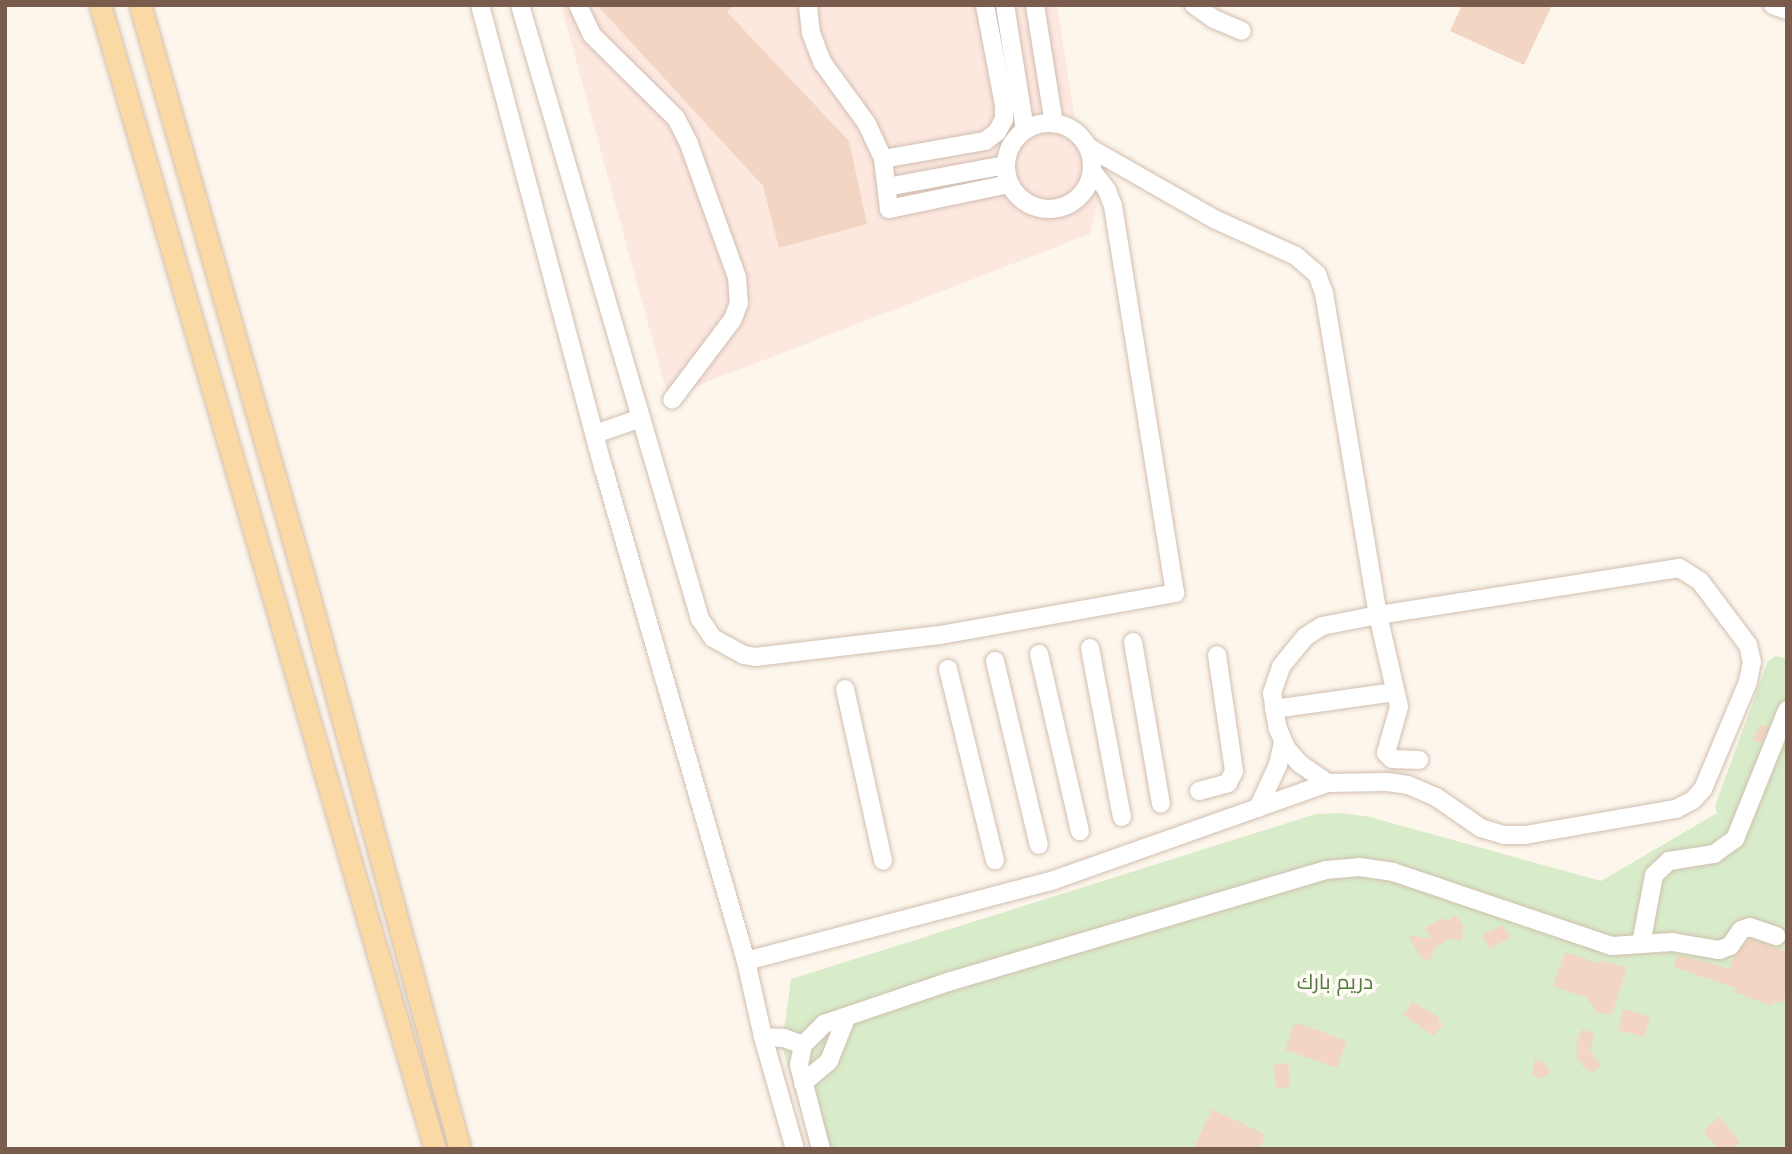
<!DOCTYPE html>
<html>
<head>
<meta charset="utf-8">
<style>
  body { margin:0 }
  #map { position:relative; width:1792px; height:1154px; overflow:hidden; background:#fdf6ec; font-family:Inter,Cairo,sans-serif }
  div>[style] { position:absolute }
  .commercial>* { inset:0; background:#fde8e0 }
  .green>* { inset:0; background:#d8ecc9 }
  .building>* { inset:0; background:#f3d5c3 }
  .roads { filter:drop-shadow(0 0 2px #d1beb0) drop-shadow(0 0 2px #d1beb0) }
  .minor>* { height:18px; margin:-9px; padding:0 9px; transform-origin:9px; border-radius:9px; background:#fff }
  .minor>.ring { margin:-9px; padding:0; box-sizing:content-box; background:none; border:18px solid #fff; border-radius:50% }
  .major>* { height:21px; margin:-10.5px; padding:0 10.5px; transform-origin:10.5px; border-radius:10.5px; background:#fbd9a5 }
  span { translate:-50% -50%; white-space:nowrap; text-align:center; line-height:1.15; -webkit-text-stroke:7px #fffaf3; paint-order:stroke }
  .park-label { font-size:21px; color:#537a41 }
  .frame { position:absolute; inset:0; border:7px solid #7a5c4d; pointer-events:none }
</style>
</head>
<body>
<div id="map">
  <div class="commercial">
    <div style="clip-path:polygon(561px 5px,1057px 5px,1075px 119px,1109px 156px,1090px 234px,668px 397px)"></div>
  </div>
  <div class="green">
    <div style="clip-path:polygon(1776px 656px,1787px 659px,1787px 1149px,812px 1149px,782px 1046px,791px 979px,1316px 814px,1343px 813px,1370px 817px,1601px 881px,1717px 813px,1715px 806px,1768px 661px)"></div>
  </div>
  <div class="building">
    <div style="clip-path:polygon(597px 5px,734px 5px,727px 12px,849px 141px,867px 224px,779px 248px,763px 186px)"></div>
    <div style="clip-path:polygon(1462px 5px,1552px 5px,1524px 65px,1450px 31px)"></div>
    <div style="clip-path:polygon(1760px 724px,1768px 727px,1761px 743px,1753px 740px)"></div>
    <div style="clip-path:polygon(1455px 915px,1463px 925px,1462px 941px,1449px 939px,1436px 947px,1429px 962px,1418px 954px,1408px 935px,1431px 939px,1425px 928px,1443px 918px,1448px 921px)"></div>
    <div style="clip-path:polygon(1503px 925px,1510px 938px,1489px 949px,1482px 935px)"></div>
    <div style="clip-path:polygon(1750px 939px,1787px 952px,1787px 992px,1782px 1004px,1774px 1001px,1772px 1006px,1735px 992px,1736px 988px,1674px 967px,1678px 955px,1730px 969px,1734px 956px)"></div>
    <div style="clip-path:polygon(1565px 952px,1600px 964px,1602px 960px,1627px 968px,1612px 1014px,1597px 1013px,1587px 998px,1553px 986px)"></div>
    <div style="clip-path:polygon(1412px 1002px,1439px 1017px,1437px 1019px,1443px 1024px,1434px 1036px,1403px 1015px)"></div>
    <div style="clip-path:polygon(1624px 1009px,1650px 1017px,1644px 1037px,1618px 1030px)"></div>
    <div style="clip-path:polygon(1295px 1022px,1347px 1041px,1337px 1068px,1285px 1050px)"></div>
    <div style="clip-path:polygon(1582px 1029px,1595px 1034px,1590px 1049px,1600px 1065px,1594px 1073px,1583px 1067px,1577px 1057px,1576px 1045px)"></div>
    <div style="clip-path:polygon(1535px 1059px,1545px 1063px,1550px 1073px,1539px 1079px,1532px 1073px)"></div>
    <div style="clip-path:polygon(1288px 1063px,1290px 1087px,1276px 1088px,1274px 1064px)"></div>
    <div style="clip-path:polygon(1212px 1109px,1266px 1135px,1259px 1149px,1193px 1149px)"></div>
    <div style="clip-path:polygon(1719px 1117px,1740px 1142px,1732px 1149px,1719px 1149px,1703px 1131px)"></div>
  </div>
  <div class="roads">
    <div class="minor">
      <div style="left:480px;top:5px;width:481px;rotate:75.1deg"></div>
      <div style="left:604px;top:470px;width:511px;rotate:73.87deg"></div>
      <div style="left:746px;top:961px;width:78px;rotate:77.4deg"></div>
      <div style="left:763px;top:1037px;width:116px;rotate:74.1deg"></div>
      <div style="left:520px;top:5px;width:640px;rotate:73.66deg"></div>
      <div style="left:700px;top:619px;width:23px;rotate:56deg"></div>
      <div style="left:713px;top:638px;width:35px;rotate:29deg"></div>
      <div style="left:744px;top:655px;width:11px;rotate:10deg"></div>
      <div style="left:755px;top:657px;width:186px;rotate:-6.8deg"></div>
      <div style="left:940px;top:635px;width:239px;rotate:-10.1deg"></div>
      <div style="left:1175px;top:593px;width:392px;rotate:-99.1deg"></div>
      <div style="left:1113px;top:206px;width:17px;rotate:-111deg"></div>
      <div style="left:1107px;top:190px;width:24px;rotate:-128deg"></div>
      <div style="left:578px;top:5px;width:33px;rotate:65deg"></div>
      <div style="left:592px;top:35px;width:118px;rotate:44.7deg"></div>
      <div style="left:676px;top:118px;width:29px;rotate:63deg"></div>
      <div style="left:689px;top:144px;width:141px;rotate:70.2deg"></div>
      <div style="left:737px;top:277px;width:26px;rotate:86deg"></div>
      <div style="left:739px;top:303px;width:17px;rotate:111deg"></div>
      <div style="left:733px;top:319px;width:101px;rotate:127deg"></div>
      <div style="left:808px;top:5px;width:28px;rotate:84deg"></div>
      <div style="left:811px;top:33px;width:31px;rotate:69deg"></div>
      <div style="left:822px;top:62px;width:77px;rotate:54deg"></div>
      <div style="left:867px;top:124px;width:38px;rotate:65deg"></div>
      <div style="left:883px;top:159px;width:50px;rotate:83.2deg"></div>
      <div style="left:889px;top:209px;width:123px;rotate:-11.8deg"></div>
      <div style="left:1005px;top:5px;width:127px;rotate:80.9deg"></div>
      <div style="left:1035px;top:5px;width:120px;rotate:80.9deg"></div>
      <div style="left:1194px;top:5px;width:24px;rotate:35deg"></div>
      <div style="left:1214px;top:19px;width:30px;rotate:23deg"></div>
      <div style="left:1773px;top:5px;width:15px;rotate:20deg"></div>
      <div class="ring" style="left:1006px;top:123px;width:68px;height:68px"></div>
      <div style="left:1088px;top:147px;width:145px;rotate:29.7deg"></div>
      <div style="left:1214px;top:219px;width:90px;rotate:24.3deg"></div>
      <div style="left:1296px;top:256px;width:28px;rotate:41deg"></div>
      <div style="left:1317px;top:274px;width:20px;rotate:70deg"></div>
      <div style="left:1324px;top:293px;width:326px;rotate:80.5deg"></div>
      <div style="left:1378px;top:615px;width:94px;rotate:77.1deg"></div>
      <div style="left:1399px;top:707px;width:48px;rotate:105.8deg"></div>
      <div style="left:1386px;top:753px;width:8px;rotate:45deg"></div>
      <div style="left:1392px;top:759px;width:27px;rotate:2deg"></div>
      <div style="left:883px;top:159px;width:104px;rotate:-10deg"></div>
      <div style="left:985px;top:141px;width:15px;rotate:-37deg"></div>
      <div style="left:997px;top:132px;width:15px;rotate:-62deg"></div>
      <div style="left:1004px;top:119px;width:14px;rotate:-90deg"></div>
      <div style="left:1004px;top:105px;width:102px;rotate:-100.8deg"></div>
      <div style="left:887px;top:187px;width:121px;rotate:-10.5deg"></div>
      <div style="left:595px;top:434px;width:49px;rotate:-19.2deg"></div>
      <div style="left:1133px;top:642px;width:164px;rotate:80.2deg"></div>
      <div style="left:1090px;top:648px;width:172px;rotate:79.3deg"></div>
      <div style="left:1039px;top:654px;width:182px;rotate:77deg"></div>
      <div style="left:995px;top:661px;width:189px;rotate:76.6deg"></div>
      <div style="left:948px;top:669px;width:197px;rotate:76.2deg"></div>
      <div style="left:845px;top:689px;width:176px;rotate:77.5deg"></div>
      <div style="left:1274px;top:709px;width:122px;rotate:-8deg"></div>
      <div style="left:1199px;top:791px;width:30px;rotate:-15deg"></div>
      <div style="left:1228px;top:783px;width:13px;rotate:-63deg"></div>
      <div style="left:1234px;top:771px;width:117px;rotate:-98.3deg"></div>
      <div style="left:1258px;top:808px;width:47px;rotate:-65.1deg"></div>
      <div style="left:1278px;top:765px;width:24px;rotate:-78deg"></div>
      <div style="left:1641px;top:944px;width:70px;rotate:-79.3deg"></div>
      <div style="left:1654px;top:875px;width:21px;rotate:-43deg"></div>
      <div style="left:1669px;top:861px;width:46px;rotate:-8.8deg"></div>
      <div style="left:1714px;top:854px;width:26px;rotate:-36deg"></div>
      <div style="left:1735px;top:839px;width:139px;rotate:-68deg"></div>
      <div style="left:746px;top:961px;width:318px;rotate:-14.7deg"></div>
      <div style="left:1054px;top:880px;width:291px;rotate:-19.5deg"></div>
      <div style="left:1328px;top:783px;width:59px;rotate:-1deg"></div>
      <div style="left:1387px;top:782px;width:21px;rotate:8deg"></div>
      <div style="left:1408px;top:785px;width:30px;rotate:23deg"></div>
      <div style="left:1436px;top:797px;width:55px;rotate:34.6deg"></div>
      <div style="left:1481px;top:828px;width:24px;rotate:17deg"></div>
      <div style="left:1504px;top:835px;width:21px"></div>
      <div style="left:1525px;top:835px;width:153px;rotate:-9.8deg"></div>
      <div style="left:1676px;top:809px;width:19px;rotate:-28deg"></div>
      <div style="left:1693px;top:800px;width:15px;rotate:-48deg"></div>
      <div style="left:1703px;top:789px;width:116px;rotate:-67.2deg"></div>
      <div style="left:1748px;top:682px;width:20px;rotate:-79deg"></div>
      <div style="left:1752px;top:662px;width:17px;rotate:-103deg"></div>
      <div style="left:1748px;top:645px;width:80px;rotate:-126.9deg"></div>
      <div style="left:1700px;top:581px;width:25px;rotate:-148deg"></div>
      <div style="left:1679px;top:568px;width:305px;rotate:171.1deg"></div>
      <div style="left:1378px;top:615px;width:57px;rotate:168.9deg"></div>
      <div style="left:1322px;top:626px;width:20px;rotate:147deg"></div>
      <div style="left:1305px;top:637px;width:38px;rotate:129deg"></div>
      <div style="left:1281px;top:667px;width:28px;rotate:109deg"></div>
      <div style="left:1272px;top:693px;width:36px;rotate:81deg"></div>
      <div style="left:1278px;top:729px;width:22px;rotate:66deg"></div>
      <div style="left:1287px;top:749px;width:18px;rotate:49deg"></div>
      <div style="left:1299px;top:763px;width:35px;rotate:35deg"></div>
      <div style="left:763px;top:1037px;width:21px;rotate:3deg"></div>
      <div style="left:784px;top:1038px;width:20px;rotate:20deg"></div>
      <div style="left:803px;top:1083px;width:34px;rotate:-40deg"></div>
      <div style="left:829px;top:1061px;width:48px;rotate:-68.2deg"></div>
      <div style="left:821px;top:1149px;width:87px;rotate:-104.7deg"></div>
      <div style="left:799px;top:1065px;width:20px;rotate:-79deg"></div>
      <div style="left:803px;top:1045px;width:30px;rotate:-45deg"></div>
      <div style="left:824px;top:1024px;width:131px;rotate:-18.7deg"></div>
      <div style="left:948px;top:982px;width:394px;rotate:-16.5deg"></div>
      <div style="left:1326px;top:870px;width:33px;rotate:-5deg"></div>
      <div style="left:1359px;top:867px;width:34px;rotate:8deg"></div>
      <div style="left:1393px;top:872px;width:231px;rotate:18.7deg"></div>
      <div style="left:1612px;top:946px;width:60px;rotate:-3.8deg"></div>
      <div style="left:1672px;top:942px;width:48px;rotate:9.7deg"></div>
      <div style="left:1719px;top:950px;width:12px;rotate:-20deg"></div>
      <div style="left:1730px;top:946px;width:19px;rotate:-55deg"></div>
      <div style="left:1741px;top:930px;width:9px;rotate:-18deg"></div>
      <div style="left:1750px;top:927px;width:28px;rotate:19deg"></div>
    </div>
    <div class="major">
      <div style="left:100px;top:5px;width:1192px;rotate:73.68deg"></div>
      <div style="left:140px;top:5px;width:611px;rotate:74.03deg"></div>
      <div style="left:308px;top:592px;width:577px;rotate:74.74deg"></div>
    </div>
  </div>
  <div class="park-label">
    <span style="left:1335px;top:982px">دريم بارك</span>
  </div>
  <div class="frame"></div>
</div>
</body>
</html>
